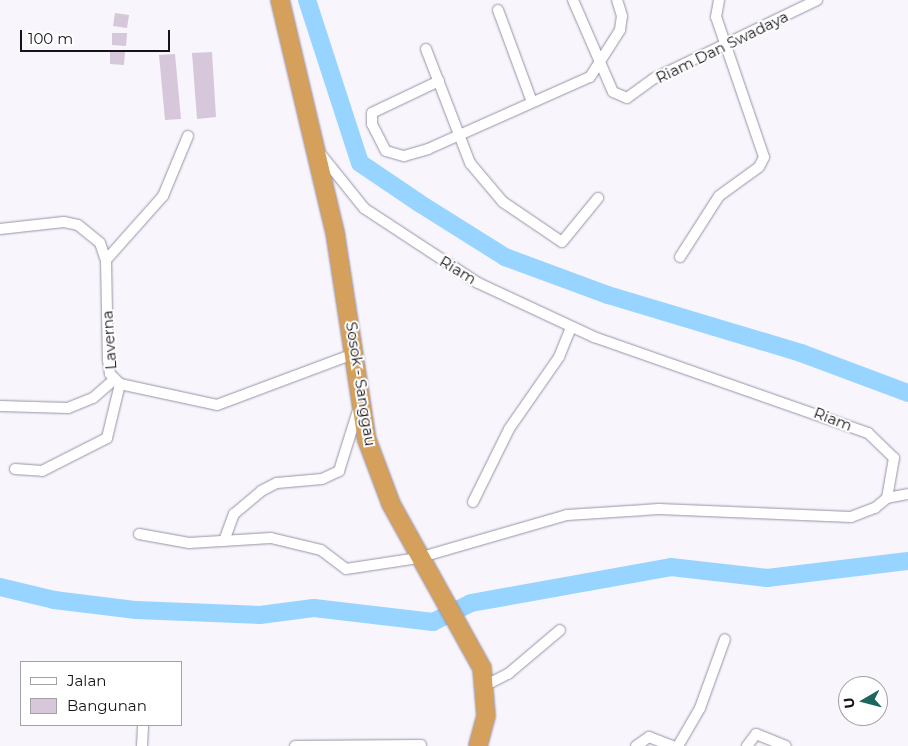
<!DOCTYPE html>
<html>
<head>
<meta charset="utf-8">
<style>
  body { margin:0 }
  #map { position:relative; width:908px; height:746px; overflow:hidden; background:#f8f5fd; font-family:Montserrat,sans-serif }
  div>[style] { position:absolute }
  .river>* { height:18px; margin:-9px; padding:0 9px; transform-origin:9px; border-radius:9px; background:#97d4ff }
  .building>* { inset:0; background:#d6c8da }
  .roads { filter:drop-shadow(0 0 1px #9992a4) drop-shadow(0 0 1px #9992a4) }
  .minor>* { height:10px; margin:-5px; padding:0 5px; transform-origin:5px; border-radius:5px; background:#fff }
  .trunk>* { height:18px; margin:-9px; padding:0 9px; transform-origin:9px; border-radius:9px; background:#d4a05c }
  span { translate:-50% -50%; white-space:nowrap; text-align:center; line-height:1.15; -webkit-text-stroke:4px #fff; paint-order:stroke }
  .street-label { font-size:15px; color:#16141a }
  .legend { position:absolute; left:20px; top:661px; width:162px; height:65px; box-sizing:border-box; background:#fff; border:1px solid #a2a1a3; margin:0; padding:6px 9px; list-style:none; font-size:15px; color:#16141a }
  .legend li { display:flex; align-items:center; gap:10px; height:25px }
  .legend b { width:25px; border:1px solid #a2a1a3 }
  .north { position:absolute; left:838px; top:676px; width:50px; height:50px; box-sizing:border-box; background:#fff; border:1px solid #a2a1a3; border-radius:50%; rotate:262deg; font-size:14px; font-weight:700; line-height:20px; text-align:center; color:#16141a }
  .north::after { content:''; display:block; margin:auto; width:18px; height:22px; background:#1c665d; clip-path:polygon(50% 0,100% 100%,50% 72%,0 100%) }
  .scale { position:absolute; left:20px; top:30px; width:150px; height:22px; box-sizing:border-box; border:2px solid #16141a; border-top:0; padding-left:6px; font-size:15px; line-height:18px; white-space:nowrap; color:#16141a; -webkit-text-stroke:4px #fff; paint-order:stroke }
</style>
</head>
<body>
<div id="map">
  <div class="river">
    <div style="left:307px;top:0;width:171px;rotate:72deg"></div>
    <div style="left:360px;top:163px;width:71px;rotate:34.1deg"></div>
    <div style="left:419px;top:203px;width:102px;rotate:32.1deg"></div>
    <div style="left:505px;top:257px;width:110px;rotate:20.3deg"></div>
    <div style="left:608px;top:295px;width:202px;rotate:16.7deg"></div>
    <div style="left:801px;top:353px;width:114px;rotate:20.5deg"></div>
    <div style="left:0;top:587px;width:56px;rotate:13.5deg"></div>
    <div style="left:54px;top:600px;width:83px;rotate:7deg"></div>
    <div style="left:136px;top:610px;width:124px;rotate:2.3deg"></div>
    <div style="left:260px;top:615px;width:54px;rotate:-7.4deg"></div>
    <div style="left:314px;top:608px;width:120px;rotate:6.7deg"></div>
    <div style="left:433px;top:622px;width:42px;rotate:-26.6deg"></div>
    <div style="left:471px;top:603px;width:203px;rotate:-10.2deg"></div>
    <div style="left:671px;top:567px;width:97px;rotate:6.5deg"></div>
    <div style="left:767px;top:578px;width:142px;rotate:-6.9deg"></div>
  </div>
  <div class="building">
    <div style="clip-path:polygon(115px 13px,129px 15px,127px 28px,113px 26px)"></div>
    <div style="clip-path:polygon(112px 33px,127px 33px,126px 46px,112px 45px)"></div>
    <div style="clip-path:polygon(110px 51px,125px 52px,124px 65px,110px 64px)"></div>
    <div style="clip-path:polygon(212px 52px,216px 117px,197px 119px,192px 53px)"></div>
    <div style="clip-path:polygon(175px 54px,181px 119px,165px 120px,159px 55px)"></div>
  </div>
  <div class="roads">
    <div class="minor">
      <div style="left:573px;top:0;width:100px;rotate:66.5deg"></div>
      <div style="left:613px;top:92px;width:15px;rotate:23deg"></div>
      <div style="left:627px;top:98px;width:34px;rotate:-36deg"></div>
      <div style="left:655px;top:78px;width:180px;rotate:-25.7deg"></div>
      <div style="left:498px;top:10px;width:98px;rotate:69.7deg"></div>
      <div style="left:426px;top:49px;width:122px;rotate:68.9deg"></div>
      <div style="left:470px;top:163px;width:51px;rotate:49.8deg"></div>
      <div style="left:503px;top:202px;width:71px;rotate:34.1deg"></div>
      <div style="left:562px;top:242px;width:57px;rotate:-50.7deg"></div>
      <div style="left:439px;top:81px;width:74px;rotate:154.5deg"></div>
      <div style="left:372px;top:113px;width:11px;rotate:90deg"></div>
      <div style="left:372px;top:124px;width:30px;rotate:63deg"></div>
      <div style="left:386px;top:151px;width:19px;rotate:16deg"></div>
      <div style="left:404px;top:156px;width:25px;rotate:-16deg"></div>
      <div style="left:428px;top:149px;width:177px;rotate:-24deg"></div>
      <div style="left:590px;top:77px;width:56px;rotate:-57.4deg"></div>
      <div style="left:620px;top:30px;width:14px;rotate:-82deg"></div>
      <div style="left:622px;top:16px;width:17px;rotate:-107deg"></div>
      <div style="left:0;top:229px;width:64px;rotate:-6.2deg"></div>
      <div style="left:64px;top:222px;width:14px;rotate:12deg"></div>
      <div style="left:78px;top:225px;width:28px;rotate:39deg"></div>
      <div style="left:100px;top:243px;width:18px;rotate:71deg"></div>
      <div style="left:106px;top:260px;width:100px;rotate:88.9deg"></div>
      <div style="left:108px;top:360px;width:14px;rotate:82deg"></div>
      <div style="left:110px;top:374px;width:14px;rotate:45deg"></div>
      <div style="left:120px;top:384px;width:99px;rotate:12.2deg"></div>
      <div style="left:217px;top:405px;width:148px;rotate:-20.5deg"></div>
      <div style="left:680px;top:257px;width:72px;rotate:-57.4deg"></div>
      <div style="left:719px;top:196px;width:49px;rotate:-35.9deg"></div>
      <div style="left:759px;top:167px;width:11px;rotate:-63deg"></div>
      <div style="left:764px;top:157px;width:148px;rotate:-108.9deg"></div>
      <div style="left:716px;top:17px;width:17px;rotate:-80deg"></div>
      <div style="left:106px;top:260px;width:86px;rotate:-48.3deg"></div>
      <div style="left:163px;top:196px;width:65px;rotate:-67.4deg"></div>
      <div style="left:0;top:406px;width:68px;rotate:1.7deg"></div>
      <div style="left:68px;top:408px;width:27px;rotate:-22deg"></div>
      <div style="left:93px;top:398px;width:28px;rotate:-41deg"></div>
      <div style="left:15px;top:469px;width:27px;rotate:4deg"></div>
      <div style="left:42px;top:471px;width:73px;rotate:-26.9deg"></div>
      <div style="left:107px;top:438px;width:56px;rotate:-76.5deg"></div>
      <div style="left:887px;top:498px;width:21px;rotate:-11deg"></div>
      <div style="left:473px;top:502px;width:81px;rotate:-63.7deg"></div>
      <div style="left:509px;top:429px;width:88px;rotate:-55.2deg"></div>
      <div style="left:559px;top:357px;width:31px;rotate:-68deg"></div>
      <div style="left:139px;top:534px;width:51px;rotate:10.2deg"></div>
      <div style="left:189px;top:543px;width:82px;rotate:-3.5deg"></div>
      <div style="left:271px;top:538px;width:51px;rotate:13.5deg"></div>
      <div style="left:321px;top:550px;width:31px;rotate:37deg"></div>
      <div style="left:346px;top:569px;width:73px;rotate:-8.7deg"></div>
      <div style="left:418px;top:558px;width:155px;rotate:-16.1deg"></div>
      <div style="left:567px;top:515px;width:92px;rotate:-3.7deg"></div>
      <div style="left:659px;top:509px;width:192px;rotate:2.4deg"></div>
      <div style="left:851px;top:517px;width:26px;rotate:-21deg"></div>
      <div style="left:875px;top:508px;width:16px;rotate:-40deg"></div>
      <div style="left:887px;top:498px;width:41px;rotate:-80.1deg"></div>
      <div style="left:894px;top:458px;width:36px;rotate:-136deg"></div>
      <div style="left:868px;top:433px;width:290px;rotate:-160.7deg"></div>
      <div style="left:594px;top:337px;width:128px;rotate:-155deg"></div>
      <div style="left:478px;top:283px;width:136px;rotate:-146.7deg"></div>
      <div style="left:364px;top:208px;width:72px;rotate:-128.8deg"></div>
      <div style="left:224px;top:541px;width:29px;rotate:-70deg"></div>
      <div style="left:234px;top:514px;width:35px;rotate:-40deg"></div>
      <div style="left:261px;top:491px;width:18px;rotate:-27deg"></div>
      <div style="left:277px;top:483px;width:45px;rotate:-5.1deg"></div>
      <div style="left:322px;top:479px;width:19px;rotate:-25deg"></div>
      <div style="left:339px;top:471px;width:67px;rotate:-72.6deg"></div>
      <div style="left:486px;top:685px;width:25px;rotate:-27deg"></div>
      <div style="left:508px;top:674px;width:68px;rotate:-40.2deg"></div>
      <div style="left:142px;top:746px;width:21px;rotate:-87deg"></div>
      <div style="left:295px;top:746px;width:126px;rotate:-0.5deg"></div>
      <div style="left:636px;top:746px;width:16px;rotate:-35deg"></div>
      <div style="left:649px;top:737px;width:25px;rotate:21deg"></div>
      <div style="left:678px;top:746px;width:44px;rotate:-59.9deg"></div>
      <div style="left:700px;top:708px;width:73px;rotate:-70.1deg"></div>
      <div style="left:747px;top:746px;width:15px;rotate:-53deg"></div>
      <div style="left:756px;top:734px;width:32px;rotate:22deg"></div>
    </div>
    <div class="trunk">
      <div style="left:280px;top:0;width:238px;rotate:76.7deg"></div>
      <div style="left:335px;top:232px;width:210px;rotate:81.3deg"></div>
      <div style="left:367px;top:440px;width:68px;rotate:69.4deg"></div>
      <div style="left:391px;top:504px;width:188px;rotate:61deg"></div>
      <div style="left:482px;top:668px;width:48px;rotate:85.2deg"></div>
      <div style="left:486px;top:716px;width:31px;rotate:105deg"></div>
    </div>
  </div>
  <div class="street-label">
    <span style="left:722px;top:47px;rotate:-26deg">Riam Dan Swadaya</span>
    <span style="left:458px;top:270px;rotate:31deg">Riam</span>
    <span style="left:109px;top:340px;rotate:-94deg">Laverna</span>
    <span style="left:361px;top:384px;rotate:81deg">Sosok - Sanggau</span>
    <span style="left:833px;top:419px;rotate:21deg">Riam</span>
  </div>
  <ul class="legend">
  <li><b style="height:6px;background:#fff"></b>Jalan</li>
  <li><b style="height:14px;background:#d6c8da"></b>Bangunan</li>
  </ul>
  <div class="north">U</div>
  <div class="scale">100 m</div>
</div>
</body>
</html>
